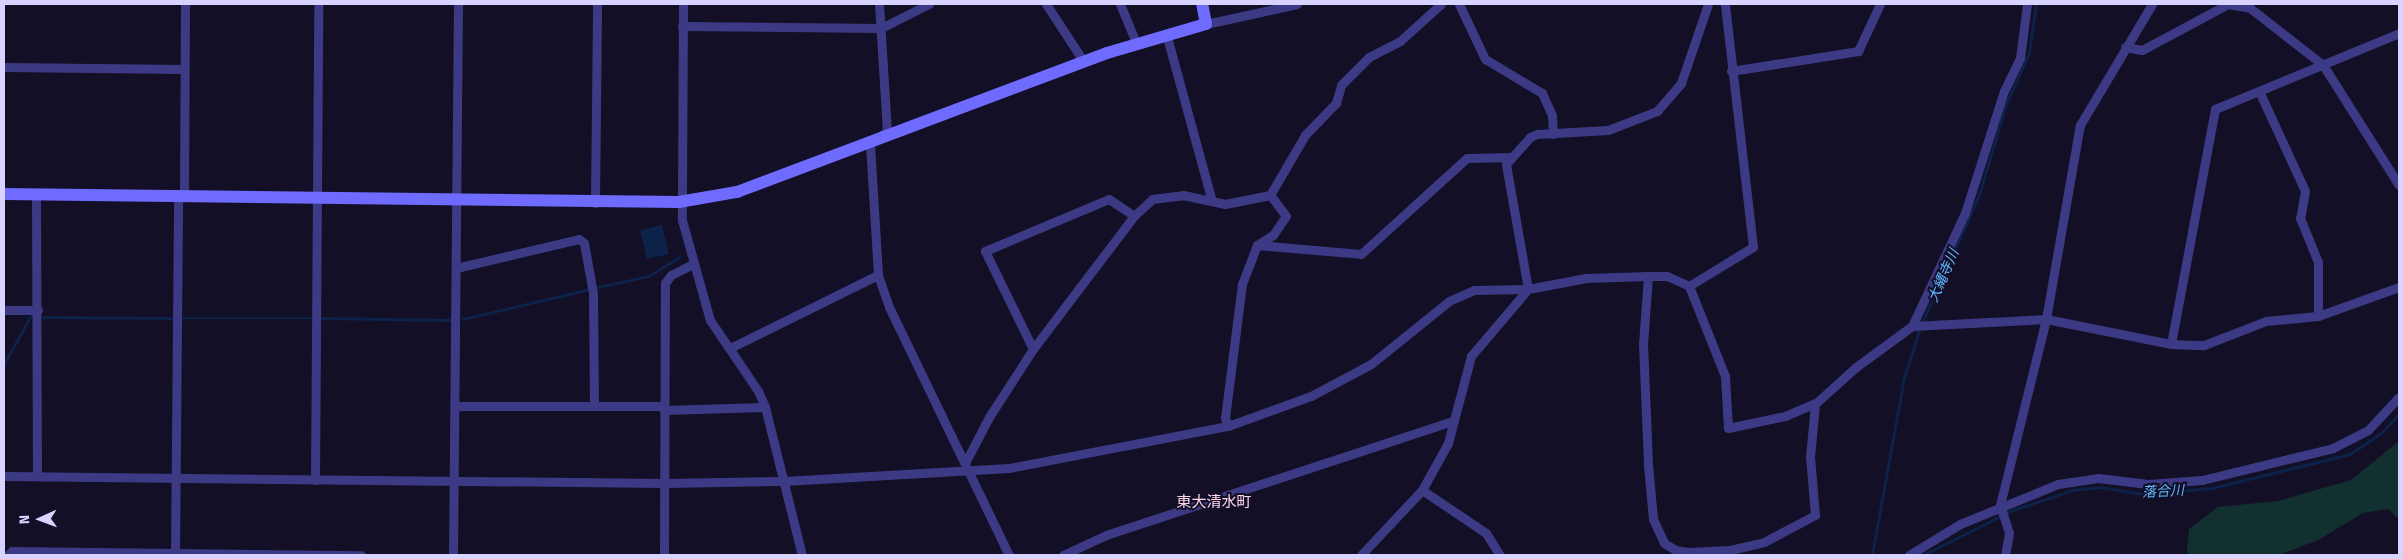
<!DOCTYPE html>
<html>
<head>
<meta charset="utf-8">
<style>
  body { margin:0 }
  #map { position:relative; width:2403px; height:559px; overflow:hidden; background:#130f26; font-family:"Fira Sans","Noto Sans JP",sans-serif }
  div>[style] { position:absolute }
  .green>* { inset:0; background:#12302f }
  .water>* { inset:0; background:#0c2248 }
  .stream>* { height:2.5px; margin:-1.25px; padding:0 1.25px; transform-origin:1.25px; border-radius:1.25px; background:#0c2248 }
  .street>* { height:9px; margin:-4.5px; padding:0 4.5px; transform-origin:4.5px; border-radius:4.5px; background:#3d3a85 }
  .secondary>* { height:12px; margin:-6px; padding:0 6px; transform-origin:6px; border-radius:6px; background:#6f6bff }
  span { translate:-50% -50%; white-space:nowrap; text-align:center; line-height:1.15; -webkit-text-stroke:4px #130f26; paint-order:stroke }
  .water-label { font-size:14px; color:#62b6ff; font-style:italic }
  .quarter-label { font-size:15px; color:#ffd6f0 }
  .frame { position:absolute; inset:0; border:5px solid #d9d4ff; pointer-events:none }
  .north { position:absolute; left:15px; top:494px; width:50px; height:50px; -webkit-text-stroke:4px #130f26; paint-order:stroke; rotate:268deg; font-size:14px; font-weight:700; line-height:20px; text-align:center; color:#d9d4ff }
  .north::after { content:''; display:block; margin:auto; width:18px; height:22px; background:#d9d4ff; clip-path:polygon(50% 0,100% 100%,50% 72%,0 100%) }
</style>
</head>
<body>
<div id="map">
  <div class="green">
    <div style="clip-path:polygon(2399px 441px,2399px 519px,2388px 509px,2363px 513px,2318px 540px,2279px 555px,2189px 555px,2187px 551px,2189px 529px,2218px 507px,2278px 501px,2351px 480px)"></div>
  </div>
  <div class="water">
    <div style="clip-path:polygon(662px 225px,669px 254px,647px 259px,640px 230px)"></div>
  </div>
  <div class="stream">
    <div style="left:598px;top:287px;width:52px;rotate:-12.2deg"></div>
    <div style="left:649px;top:276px;width:36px;rotate:-32deg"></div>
    <div style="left:43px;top:317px;width:128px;rotate:0.4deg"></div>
    <div style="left:182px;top:318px;width:129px"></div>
    <div style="left:320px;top:318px;width:131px;rotate:0.9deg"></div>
    <div style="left:463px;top:319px;width:130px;rotate:-13.3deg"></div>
    <div style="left:1922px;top:323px;width:140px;rotate:-66deg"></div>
    <div style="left:1979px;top:195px;width:95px;rotate:-73.5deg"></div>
    <div style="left:2006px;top:104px;width:56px;rotate:-65.7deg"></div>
    <div style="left:2029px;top:53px;width:49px;rotate:-81.9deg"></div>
    <div style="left:4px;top:364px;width:54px;rotate:-61deg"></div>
    <div style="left:1872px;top:555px;width:180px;rotate:-79.8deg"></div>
    <div style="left:1904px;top:378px;width:52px;rotate:-72.3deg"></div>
    <div style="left:1923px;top:555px;width:101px;rotate:-26.6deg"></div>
    <div style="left:2013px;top:510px;width:63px;rotate:-18.4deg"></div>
    <div style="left:2073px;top:490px;width:27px;rotate:-6deg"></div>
    <div style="left:2100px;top:487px;width:44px;rotate:9.2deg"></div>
    <div style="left:2143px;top:494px;width:69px;rotate:-5deg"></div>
    <div style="left:2212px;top:488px;width:142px;rotate:-13.8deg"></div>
    <div style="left:2350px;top:454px;width:37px;rotate:-34deg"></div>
    <div style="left:2381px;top:433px;width:26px;rotate:-47deg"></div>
  </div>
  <div class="street">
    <div style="left:683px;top:4px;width:216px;rotate:90.3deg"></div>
    <div style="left:682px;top:220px;width:104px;rotate:74.4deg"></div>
    <div style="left:710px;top:320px;width:86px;rotate:55.9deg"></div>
    <div style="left:758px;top:391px;width:17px;rotate:66deg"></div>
    <div style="left:765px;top:407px;width:153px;rotate:76deg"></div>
    <div style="left:879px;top:4px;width:127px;rotate:86.4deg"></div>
    <div style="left:887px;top:131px;width:21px;rotate:143deg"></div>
    <div style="left:870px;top:144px;width:131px;rotate:86.5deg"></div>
    <div style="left:878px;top:275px;width:34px;rotate:71deg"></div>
    <div style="left:889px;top:307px;width:276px;rotate:64.2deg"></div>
    <div style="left:1046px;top:4px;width:69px;rotate:56.8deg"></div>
    <div style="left:1120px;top:4px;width:44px;rotate:67.5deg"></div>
    <div style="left:1459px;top:4px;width:61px;rotate:64.7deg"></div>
    <div style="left:1485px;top:59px;width:66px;rotate:30.8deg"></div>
    <div style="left:1542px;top:93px;width:24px;rotate:66deg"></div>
    <div style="left:1552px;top:115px;width:19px;rotate:87deg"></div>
    <div style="left:1206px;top:24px;width:93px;rotate:-12.4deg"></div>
    <div style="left:682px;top:26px;width:199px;rotate:0.6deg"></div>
    <div style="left:881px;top:28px;width:54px;rotate:-26.6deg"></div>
    <div style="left:1167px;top:37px;width:170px;rotate:74.7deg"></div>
    <div style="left:2125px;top:47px;width:17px;rotate:10deg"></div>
    <div style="left:2142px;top:50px;width:98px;rotate:-28.1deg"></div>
    <div style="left:2228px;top:4px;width:22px;rotate:10deg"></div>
    <div style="left:2250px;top:8px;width:93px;rotate:38deg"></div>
    <div style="left:2323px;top:65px;width:142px;rotate:57.7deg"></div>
    <div style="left:4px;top:67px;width:180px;rotate:0.6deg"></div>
    <div style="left:1731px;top:71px;width:129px;rotate:-8.9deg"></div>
    <div style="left:1858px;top:51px;width:52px;rotate:-64.9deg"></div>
    <div style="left:2259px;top:91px;width:110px;rotate:65.3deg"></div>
    <div style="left:2305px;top:191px;width:27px;rotate:100deg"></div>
    <div style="left:2300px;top:218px;width:48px;rotate:67.8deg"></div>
    <div style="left:2318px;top:262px;width:54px;rotate:90deg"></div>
    <div style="left:36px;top:195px;width:281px;rotate:89.8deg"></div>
    <div style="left:184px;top:196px;width:192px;rotate:-89.7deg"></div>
    <div style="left:595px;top:203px;width:199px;rotate:-89.4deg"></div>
    <div style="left:1257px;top:245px;width:104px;rotate:4.9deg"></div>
    <div style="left:1361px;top:254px;width:143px;rotate:-42.2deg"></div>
    <div style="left:1467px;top:158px;width:45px;rotate:-1.3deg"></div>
    <div style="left:456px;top:268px;width:126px;rotate:-13.3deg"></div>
    <div style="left:579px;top:239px;width:6px;rotate:39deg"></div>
    <div style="left:584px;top:243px;width:51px;rotate:79.8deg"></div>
    <div style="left:593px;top:293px;width:112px;rotate:89.5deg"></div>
    <div style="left:1648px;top:276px;width:68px;rotate:94.2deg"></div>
    <div style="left:1643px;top:344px;width:121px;rotate:87.6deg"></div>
    <div style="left:1648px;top:465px;width:54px;rotate:84.7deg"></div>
    <div style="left:1653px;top:519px;width:26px;rotate:65deg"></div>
    <div style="left:1664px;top:543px;width:13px;rotate:32deg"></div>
    <div style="left:1675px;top:550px;width:13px;rotate:9deg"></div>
    <div style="left:1688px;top:552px;width:42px;rotate:-2.7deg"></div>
    <div style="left:1730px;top:550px;width:35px;rotate:-13deg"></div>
    <div style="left:1764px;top:542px;width:58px;rotate:-27.9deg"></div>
    <div style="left:1815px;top:515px;width:58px;rotate:-94.9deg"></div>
    <div style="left:1810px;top:457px;width:53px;rotate:-84.6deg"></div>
    <div style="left:1689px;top:286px;width:75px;rotate:-31.4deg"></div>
    <div style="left:1753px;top:247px;width:245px;rotate:-96.6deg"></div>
    <div style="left:4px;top:310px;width:34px"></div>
    <div style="left:1912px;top:326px;width:134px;rotate:-3deg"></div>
    <div style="left:2046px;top:319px;width:127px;rotate:11.3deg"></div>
    <div style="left:2171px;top:344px;width:33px;rotate:2deg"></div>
    <div style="left:2204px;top:345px;width:66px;rotate:-21.2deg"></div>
    <div style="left:2266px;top:321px;width:52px;rotate:-5.5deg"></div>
    <div style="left:2318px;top:316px;width:86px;rotate:-19.7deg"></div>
    <div style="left:2171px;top:344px;width:239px;rotate:-79.4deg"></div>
    <div style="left:2215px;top:109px;width:199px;rotate:-22.4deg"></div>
    <div style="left:730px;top:348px;width:165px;rotate:-26.3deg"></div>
    <div style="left:1033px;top:349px;width:109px;rotate:-116.1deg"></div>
    <div style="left:985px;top:251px;width:134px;rotate:-22.8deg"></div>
    <div style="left:1109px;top:199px;width:30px;rotate:34deg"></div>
    <div style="left:455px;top:406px;width:209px"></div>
    <div style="left:664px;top:410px;width:101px;rotate:-1.7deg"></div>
    <div style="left:1228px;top:426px;width:9px;rotate:-111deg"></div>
    <div style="left:1225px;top:418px;width:135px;rotate:-82.8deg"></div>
    <div style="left:1242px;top:284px;width:42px;rotate:-69deg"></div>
    <div style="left:1257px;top:245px;width:19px;rotate:-32deg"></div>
    <div style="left:1273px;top:235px;width:23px;rotate:-56deg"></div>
    <div style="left:1286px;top:216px;width:26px;rotate:-127deg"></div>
    <div style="left:965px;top:463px;width:52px;rotate:-62.4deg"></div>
    <div style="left:989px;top:417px;width:81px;rotate:-57.1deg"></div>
    <div style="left:1033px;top:349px;width:167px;rotate:-52.8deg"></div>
    <div style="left:1134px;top:216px;width:25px;rotate:-43deg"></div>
    <div style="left:1152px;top:199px;width:31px;rotate:-7deg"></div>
    <div style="left:1183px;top:195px;width:43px;rotate:12.1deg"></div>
    <div style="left:1225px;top:204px;width:46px;rotate:-11.3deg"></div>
    <div style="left:1270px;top:195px;width:69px;rotate:-59.7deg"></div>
    <div style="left:1305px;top:135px;width:45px;rotate:-45.9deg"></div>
    <div style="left:1336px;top:103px;width:19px;rotate:-74deg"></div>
    <div style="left:1341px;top:85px;width:40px;rotate:-45deg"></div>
    <div style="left:1369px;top:57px;width:35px;rotate:-27deg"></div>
    <div style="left:1400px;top:41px;width:55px;rotate:-42.1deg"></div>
    <div style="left:4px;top:476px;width:661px;rotate:0.61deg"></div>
    <div style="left:665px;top:483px;width:119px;rotate:-1deg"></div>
    <div style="left:784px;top:481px;width:225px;rotate:-3.3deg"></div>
    <div style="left:1009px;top:468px;width:223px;rotate:-10.9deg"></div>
    <div style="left:1228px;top:426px;width:88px;rotate:-19.9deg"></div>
    <div style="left:1311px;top:396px;width:68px;rotate:-28.1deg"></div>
    <div style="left:1371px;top:364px;width:100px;rotate:-38.9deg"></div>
    <div style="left:1449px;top:301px;width:27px;rotate:-24deg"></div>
    <div style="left:1474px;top:290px;width:54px;rotate:-1.1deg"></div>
    <div style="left:1528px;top:289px;width:59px;rotate:-10.7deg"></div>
    <div style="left:1586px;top:278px;width:62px;rotate:-1.8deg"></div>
    <div style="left:1648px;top:276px;width:19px"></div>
    <div style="left:1667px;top:276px;width:24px;rotate:24deg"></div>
    <div style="left:1689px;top:286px;width:97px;rotate:68.2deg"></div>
    <div style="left:1725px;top:376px;width:52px;rotate:86.7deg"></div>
    <div style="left:1728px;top:428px;width:58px;rotate:-11.9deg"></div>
    <div style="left:1785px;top:416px;width:34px;rotate:-23deg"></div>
    <div style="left:1816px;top:403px;width:54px;rotate:-42deg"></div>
    <div style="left:1856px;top:367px;width:69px;rotate:-36.2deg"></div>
    <div style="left:1912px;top:326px;width:125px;rotate:-64.9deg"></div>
    <div style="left:1965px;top:213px;width:128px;rotate:-72.3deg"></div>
    <div style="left:2004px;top:91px;width:37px;rotate:-64deg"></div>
    <div style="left:2020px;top:58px;width:54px;rotate:-82.6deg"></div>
    <div style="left:315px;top:480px;width:476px;rotate:-89.6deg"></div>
    <div style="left:1422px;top:490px;width:77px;rotate:33.9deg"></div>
    <div style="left:1486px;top:533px;width:26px;rotate:58deg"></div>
    <div style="left:2000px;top:505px;width:192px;rotate:-76.1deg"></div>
    <div style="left:2046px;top:319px;width:197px;rotate:-80.1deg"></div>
    <div style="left:2080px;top:125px;width:141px;rotate:-59.2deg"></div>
    <div style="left:2000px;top:505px;width:29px;rotate:72deg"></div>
    <div style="left:2009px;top:533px;width:22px;rotate:100deg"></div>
    <div style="left:8px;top:555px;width:6px;rotate:-45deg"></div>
    <div style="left:12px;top:551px;width:349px;rotate:0.7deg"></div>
    <div style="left:175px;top:555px;width:359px;rotate:-89.5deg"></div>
    <div style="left:453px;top:555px;width:551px;rotate:-89.48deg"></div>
    <div style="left:664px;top:555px;width:272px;rotate:-89.8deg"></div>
    <div style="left:665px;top:283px;width:10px;rotate:-53deg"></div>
    <div style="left:671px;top:275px;width:25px;rotate:-27deg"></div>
    <div style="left:1063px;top:555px;width:47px;rotate:-24.9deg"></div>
    <div style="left:1106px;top:535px;width:364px;rotate:-18.2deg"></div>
    <div style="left:1361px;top:555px;width:89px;rotate:-46.8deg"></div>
    <div style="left:1422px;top:490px;width:54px;rotate:-61deg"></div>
    <div style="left:1448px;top:443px;width:90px;rotate:-75.2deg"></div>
    <div style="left:1471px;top:356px;width:88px;rotate:-49.6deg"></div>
    <div style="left:1528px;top:289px;width:127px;rotate:-100deg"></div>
    <div style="left:1506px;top:164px;width:36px;rotate:-48deg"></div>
    <div style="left:1530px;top:137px;width:8px;rotate:-23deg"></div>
    <div style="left:1537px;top:134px;width:71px;rotate:-3.2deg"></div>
    <div style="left:1608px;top:130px;width:53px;rotate:-21.2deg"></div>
    <div style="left:1657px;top:111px;width:37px;rotate:-49deg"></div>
    <div style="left:1681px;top:83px;width:83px;rotate:-71.1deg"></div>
    <div style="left:1909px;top:555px;width:60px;rotate:-31.3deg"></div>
    <div style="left:1960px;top:524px;width:106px;rotate:-22.2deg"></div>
    <div style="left:2058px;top:484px;width:40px;rotate:-8.5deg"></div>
    <div style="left:2098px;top:478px;width:50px;rotate:6.8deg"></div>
    <div style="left:2148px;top:484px;width:54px;rotate:-4.2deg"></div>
    <div style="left:2202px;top:480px;width:135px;rotate:-13.7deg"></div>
    <div style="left:2333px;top:448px;width:39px;rotate:-27deg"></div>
    <div style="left:2368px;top:430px;width:45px;rotate:-46.8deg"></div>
  </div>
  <div class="secondary">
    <div style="left:4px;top:194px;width:675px;rotate:0.68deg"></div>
    <div style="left:679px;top:202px;width:59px;rotate:-9.8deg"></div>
    <div style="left:737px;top:192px;width:395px;rotate:-20.6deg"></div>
    <div style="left:1107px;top:53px;width:103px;rotate:-16.3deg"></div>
    <div style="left:1206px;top:24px;width:20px;rotate:-101deg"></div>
  </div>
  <div class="water-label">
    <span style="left:1944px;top:276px;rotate:-66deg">大縄寺川</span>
    <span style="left:2163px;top:492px;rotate:-3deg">落合川</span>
  </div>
  <div class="quarter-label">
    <span style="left:1214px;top:503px">東大清水町</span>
  </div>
  <div class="frame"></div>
  <div class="north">N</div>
</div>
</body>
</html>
